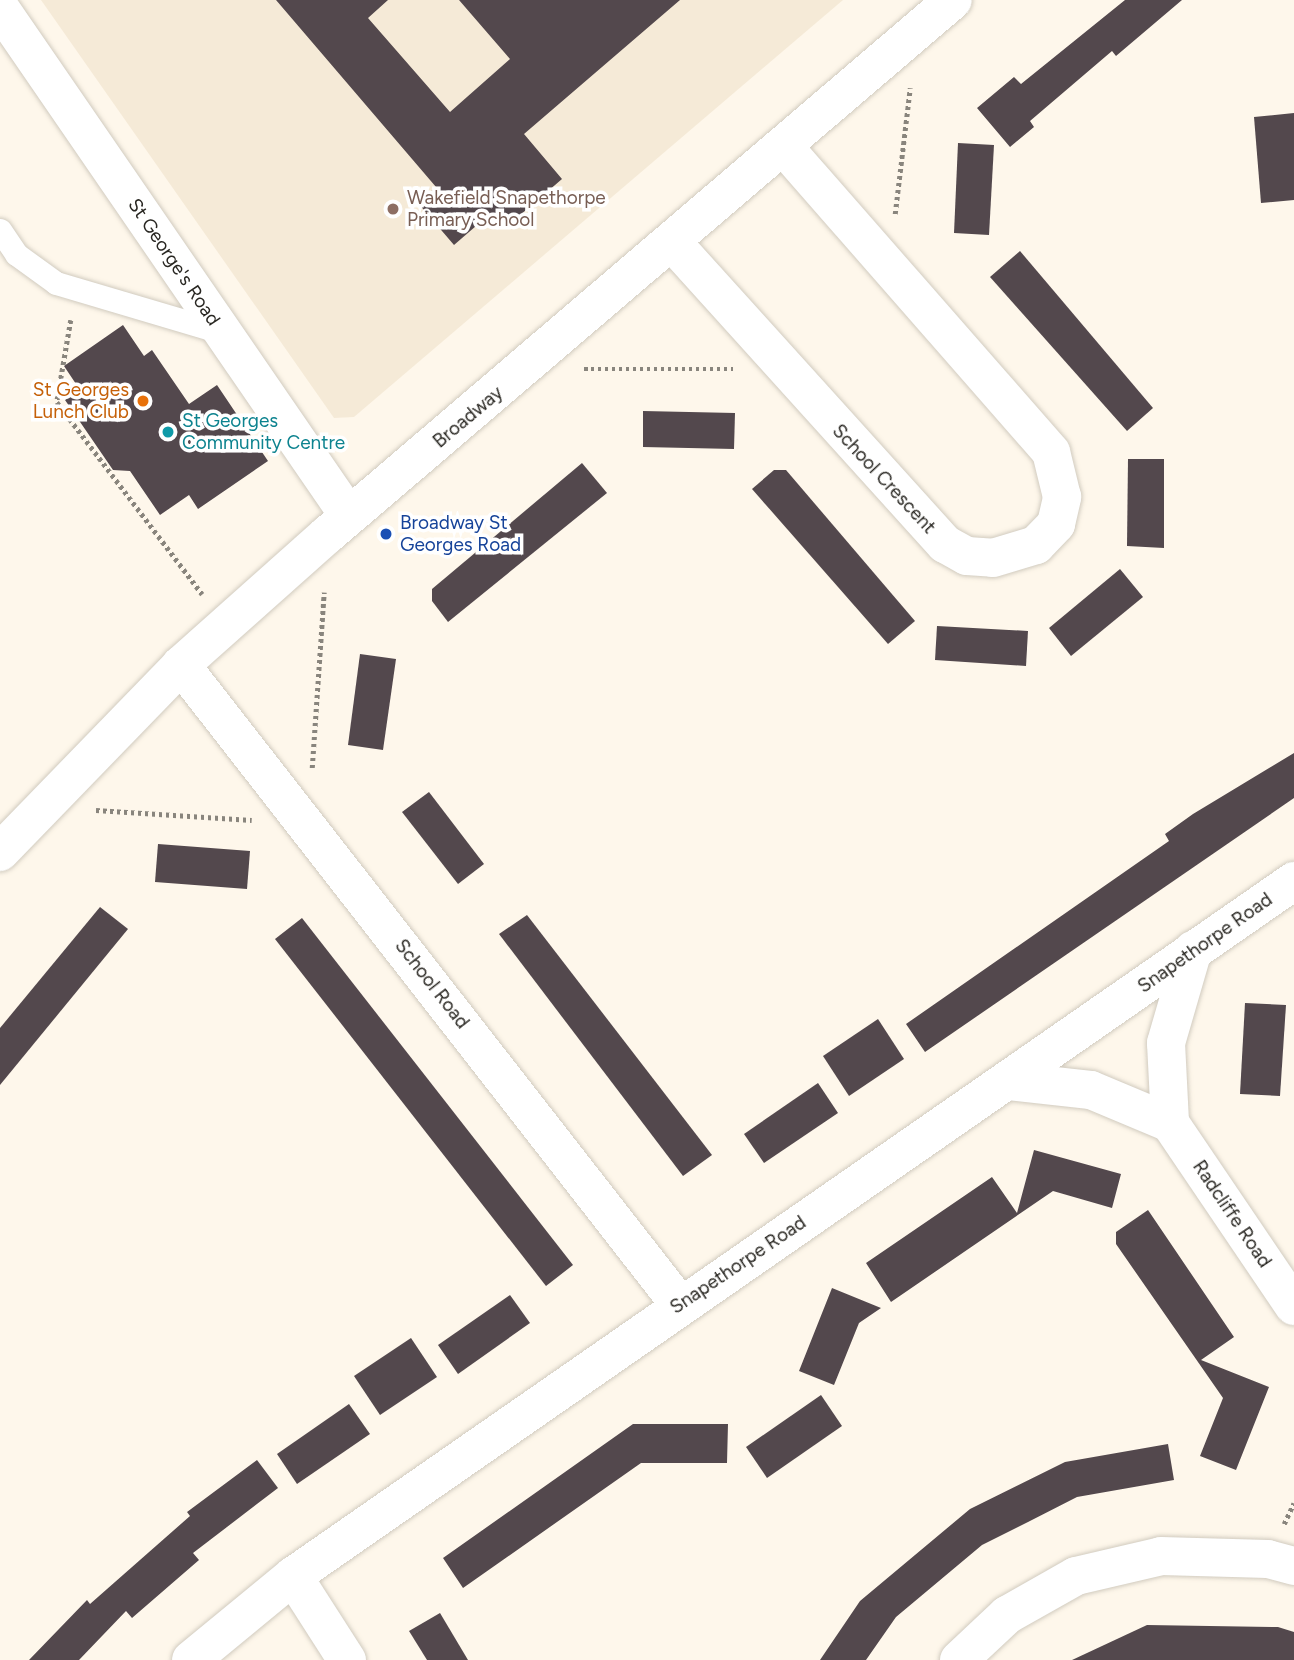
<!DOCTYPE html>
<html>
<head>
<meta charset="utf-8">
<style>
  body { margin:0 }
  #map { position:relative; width:1294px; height:1660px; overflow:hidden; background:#fef7eb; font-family:Figtree,sans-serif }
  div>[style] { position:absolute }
  .built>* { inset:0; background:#f5ead7 }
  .building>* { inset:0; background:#53484d }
  .path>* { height:4.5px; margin-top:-2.25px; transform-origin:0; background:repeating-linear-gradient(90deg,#89857d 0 3.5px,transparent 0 7px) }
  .roads { filter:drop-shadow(0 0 2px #d1cbbf) drop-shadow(0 0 2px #d1cbbf) }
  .service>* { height:23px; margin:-11.5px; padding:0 11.5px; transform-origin:11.5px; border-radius:11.5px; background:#fff }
  .minor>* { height:38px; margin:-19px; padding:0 19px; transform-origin:19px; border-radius:19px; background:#fff }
  .tertiary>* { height:38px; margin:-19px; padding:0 19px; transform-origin:19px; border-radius:19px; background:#fff }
  .dots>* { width:19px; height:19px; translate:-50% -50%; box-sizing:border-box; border:4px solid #fff; border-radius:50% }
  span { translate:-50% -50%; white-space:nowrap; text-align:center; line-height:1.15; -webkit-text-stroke:7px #fff; paint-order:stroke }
  .education-label { font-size:19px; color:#785e54 }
  .left { translate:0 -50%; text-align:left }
  .street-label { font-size:19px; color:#292722 }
  .food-label { font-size:19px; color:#c56008 }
  .right { translate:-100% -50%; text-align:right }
  .culture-label { font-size:19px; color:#0d838f }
  .transit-label { font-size:19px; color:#164399 }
</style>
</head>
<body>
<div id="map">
  <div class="built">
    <div style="clip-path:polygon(41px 0,843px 0,354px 417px,334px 418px)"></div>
  </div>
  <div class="building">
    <div style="clip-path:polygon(276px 0,388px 0,368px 18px,450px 112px,510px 59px,459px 0,680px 0,524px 134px,562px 179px,504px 229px,491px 213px,454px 245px,418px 203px,436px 187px)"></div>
    <div style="clip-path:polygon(1125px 0,1182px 0,1116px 56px,1112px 51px,1030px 121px,1034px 127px,1010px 147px,977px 108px,1014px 77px,1021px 84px)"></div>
    <div style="clip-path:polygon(1294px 113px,1294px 200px,1261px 203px,1254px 117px)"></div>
    <div style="clip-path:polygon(958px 143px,994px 145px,989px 235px,954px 233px)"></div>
    <div style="clip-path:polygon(1020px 251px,1153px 408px,1127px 431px,990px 277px)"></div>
    <div style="clip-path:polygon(123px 325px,144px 356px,152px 350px,189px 404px,217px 385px,268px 461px,198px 509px,189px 495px,160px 515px,130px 471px,113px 470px,65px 400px,80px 390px,64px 366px)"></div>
    <div style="clip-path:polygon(643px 411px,735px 413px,734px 449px,643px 447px)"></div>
    <div style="clip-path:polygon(1128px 459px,1164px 459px,1164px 548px,1127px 546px)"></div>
    <div style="clip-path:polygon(582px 463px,607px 493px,448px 622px,432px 601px,432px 589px)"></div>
    <div style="clip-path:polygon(774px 470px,786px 470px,915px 621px,888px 644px,752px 489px)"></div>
    <div style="clip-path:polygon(1120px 569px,1143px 597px,1071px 656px,1049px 628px)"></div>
    <div style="clip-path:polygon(937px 626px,1028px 631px,1026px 666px,935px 660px)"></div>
    <div style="clip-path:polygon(360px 654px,396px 659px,383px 750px,348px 745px)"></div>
    <div style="clip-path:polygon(1294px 753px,1294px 798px,925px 1052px,906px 1024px,1169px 841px,1165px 834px,1193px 814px)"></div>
    <div style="clip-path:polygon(429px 792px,484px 864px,458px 884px,402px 812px)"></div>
    <div style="clip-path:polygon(158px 844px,250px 851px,247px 889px,155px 882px)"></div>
    <div style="clip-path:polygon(100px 907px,128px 929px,0 1085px,0 1028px)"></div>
    <div style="clip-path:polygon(527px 915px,712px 1155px,683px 1176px,499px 934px)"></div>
    <div style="clip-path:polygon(302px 918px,573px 1265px,546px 1286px,275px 939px)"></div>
    <div style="clip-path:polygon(1245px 1003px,1286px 1005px,1280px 1096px,1240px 1094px)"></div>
    <div style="clip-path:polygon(878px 1019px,904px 1059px,849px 1096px,823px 1056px)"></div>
    <div style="clip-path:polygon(818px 1083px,838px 1113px,764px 1163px,744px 1134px)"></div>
    <div style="clip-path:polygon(1034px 1150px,1121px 1174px,1112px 1208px,1053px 1191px,891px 1302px,866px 1263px,992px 1177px,1017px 1213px)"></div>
    <div style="clip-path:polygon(1148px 1210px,1234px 1337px,1201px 1360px,1269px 1387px,1236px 1470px,1200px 1456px,1223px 1398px,1116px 1244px,1116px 1232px)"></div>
    <div style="clip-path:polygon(832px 1288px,881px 1308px,859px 1323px,834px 1385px,799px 1371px)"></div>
    <div style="clip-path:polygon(510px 1295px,530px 1323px,458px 1374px,438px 1345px)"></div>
    <div style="clip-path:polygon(411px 1338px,437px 1377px,380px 1415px,354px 1376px)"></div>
    <div style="clip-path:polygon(821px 1395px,842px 1426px,767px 1478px,746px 1447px)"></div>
    <div style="clip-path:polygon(349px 1404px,370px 1434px,297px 1484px,277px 1454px)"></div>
    <div style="clip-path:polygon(633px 1424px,728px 1424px,727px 1463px,641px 1463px,463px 1588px,443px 1558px)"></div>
    <div style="clip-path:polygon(1168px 1444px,1174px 1480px,1077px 1497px,1028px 1522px,982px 1545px,896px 1617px,866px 1660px,820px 1660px,860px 1601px,970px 1509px,1065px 1462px)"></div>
    <div style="clip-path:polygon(257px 1460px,278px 1488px,193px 1553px,199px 1560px,132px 1618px,126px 1611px,79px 1660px,29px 1660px,87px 1600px,90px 1604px,190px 1516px,187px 1512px)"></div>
    <div style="clip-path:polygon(440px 1613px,468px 1660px,427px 1660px,409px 1631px)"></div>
    <div style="clip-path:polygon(1147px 1625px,1278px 1627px,1294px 1632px,1294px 1660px,1072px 1660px)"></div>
  </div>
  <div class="path">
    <div style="left:895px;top:214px;width:127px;rotate:-83.2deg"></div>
    <div style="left:71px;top:320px;width:83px;rotate:99.7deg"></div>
    <div style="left:57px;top:402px;width:241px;rotate:52.9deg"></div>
    <div style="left:584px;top:369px;width:149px"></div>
    <div style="left:312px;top:768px;width:176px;rotate:-86.1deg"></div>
    <div style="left:96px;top:810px;width:156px;rotate:3.7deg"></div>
    <div style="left:1284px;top:1524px;width:23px;rotate:-65deg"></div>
  </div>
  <div class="roads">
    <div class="service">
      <div style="left:0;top:230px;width:29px;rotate:56deg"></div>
      <div style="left:16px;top:254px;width:49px;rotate:35.9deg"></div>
      <div style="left:56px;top:283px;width:172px;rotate:16.5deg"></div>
    </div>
    <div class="minor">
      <div style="left:0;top:8px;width:616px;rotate:55.51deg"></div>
      <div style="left:672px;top:242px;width:407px;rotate:47.9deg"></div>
      <div style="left:945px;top:544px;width:25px;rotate:29deg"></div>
      <div style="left:967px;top:556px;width:26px;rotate:4deg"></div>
      <div style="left:993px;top:558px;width:45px;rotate:-16.8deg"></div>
      <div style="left:1036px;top:545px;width:29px;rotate:-46deg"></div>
      <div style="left:1056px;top:524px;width:28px;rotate:-77deg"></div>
      <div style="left:1062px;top:497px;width:46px;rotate:-103.7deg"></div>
      <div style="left:1051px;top:452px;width:407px;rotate:-131.2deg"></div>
      <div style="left:181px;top:665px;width:812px;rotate:52.06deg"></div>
      <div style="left:1193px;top:950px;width:97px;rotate:106.2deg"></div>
      <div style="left:1166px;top:1043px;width:80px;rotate:87.1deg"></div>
      <div style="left:1170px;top:1123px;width:221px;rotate:55.9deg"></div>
      <div style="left:1009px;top:1081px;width:82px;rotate:6.3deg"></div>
      <div style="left:1091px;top:1090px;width:86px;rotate:22.7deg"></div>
      <div style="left:293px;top:1576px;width:100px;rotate:57.3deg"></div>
      <div style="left:191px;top:1660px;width:132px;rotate:-39.5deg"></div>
      <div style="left:293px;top:1576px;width:1219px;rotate:-34.77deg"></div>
      <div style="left:959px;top:1660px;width:66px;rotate:-43.2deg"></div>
      <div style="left:1007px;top:1615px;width:79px;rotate:-29.5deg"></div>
      <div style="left:1076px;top:1576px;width:87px;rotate:-13.2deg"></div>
      <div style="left:1161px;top:1556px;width:107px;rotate:1.6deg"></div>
      <div style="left:1268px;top:1559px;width:27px;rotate:15deg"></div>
    </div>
    <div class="tertiary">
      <div style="left:0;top:852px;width:260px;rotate:-45.9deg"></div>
      <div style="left:181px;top:665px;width:195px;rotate:-41.7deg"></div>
      <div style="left:327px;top:535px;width:823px;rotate:-40.52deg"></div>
    </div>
  </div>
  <div class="dots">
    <div style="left:393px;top:209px;background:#8d6e63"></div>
    <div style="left:143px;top:401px;background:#e8710a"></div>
    <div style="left:168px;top:432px;background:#0f9aa8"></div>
    <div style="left:386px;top:534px;background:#1a4fb4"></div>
  </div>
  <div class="education-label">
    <span class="left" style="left:407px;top:209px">Wakefield Snapethorpe<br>Primary School</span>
  </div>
  <div class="street-label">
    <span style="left:174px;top:262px;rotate:56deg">St George's Road</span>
    <span style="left:468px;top:417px;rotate:-40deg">Broadway</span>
    <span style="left:884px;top:479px;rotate:47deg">School Crescent</span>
    <span style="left:1205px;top:943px;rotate:-35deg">Snapethorpe Road</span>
    <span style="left:432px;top:984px;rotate:52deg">School Road</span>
    <span style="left:1232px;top:1214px;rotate:56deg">Radcliffe Road</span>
    <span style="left:738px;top:1265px;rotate:-34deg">Snapethorpe Road</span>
  </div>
  <div class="food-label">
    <span class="right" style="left:129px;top:401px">St Georges<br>Lunch Club</span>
  </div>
  <div class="culture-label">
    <span class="left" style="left:182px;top:432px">St Georges<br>Community Centre</span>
  </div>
  <div class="transit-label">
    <span class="left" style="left:400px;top:534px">Broadway St<br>Georges Road</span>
  </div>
</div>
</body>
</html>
